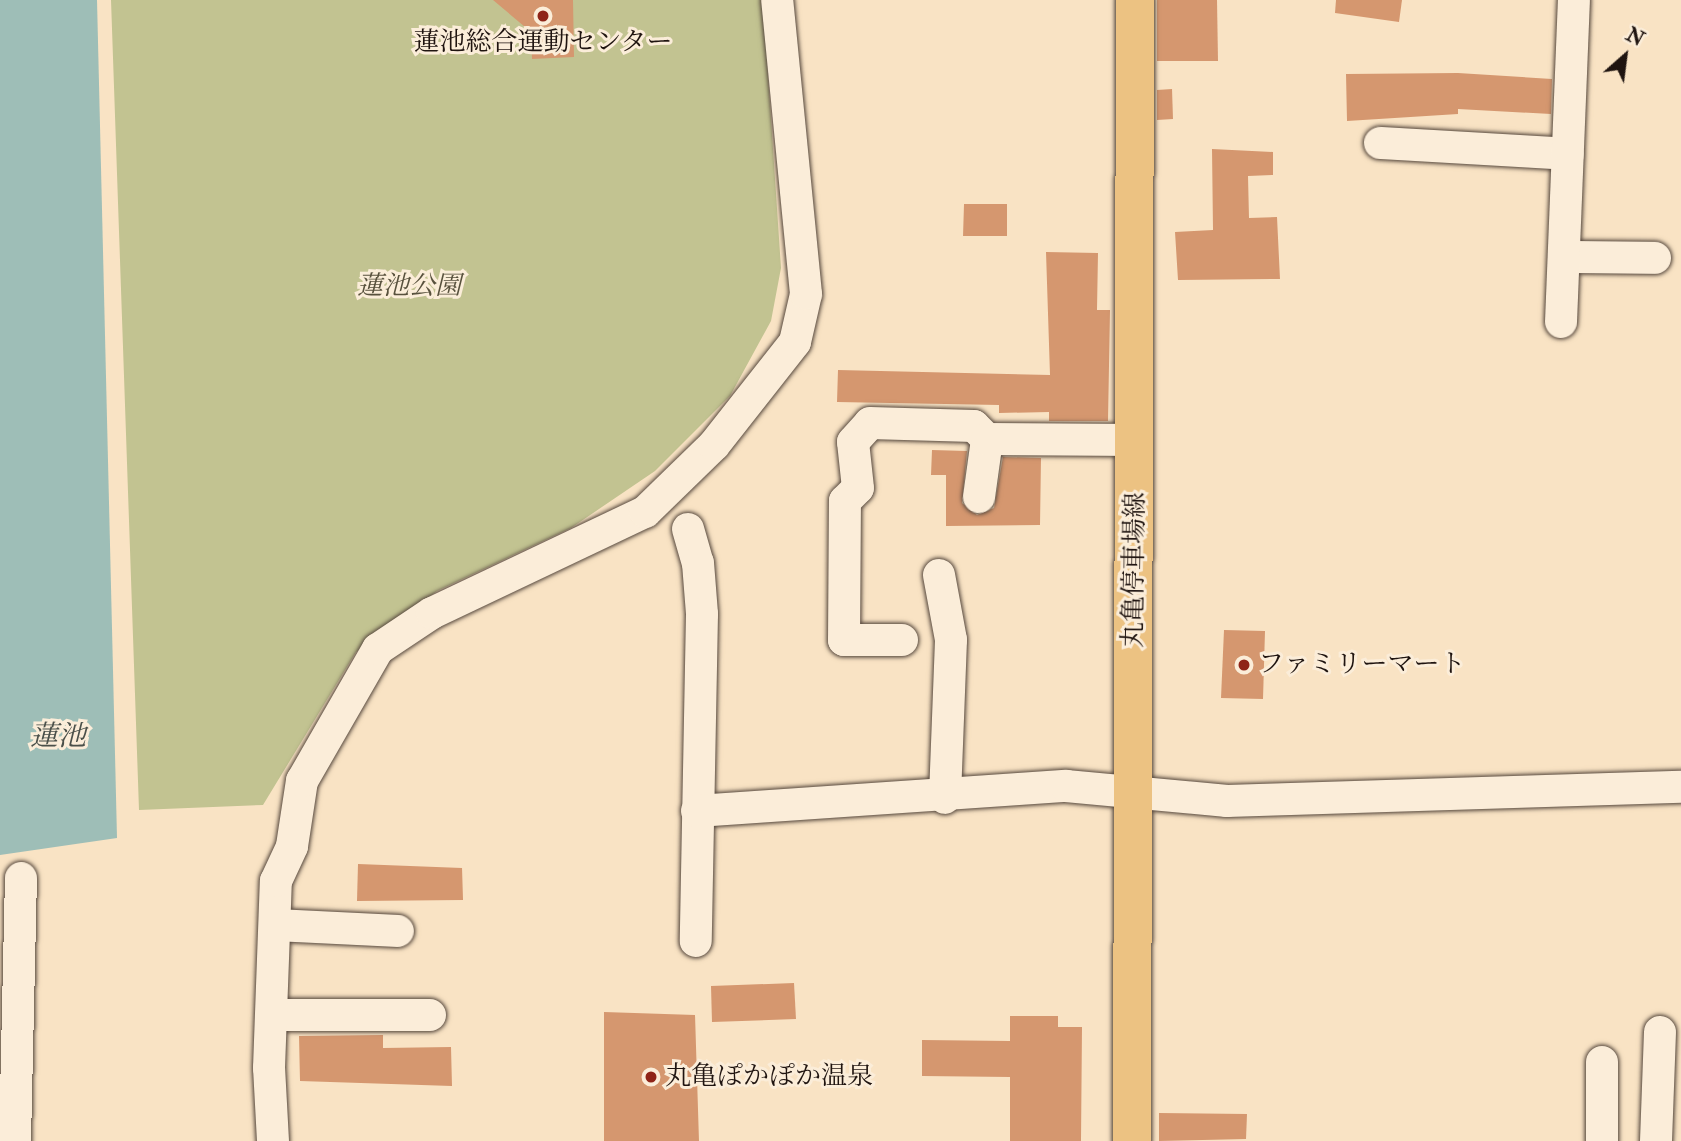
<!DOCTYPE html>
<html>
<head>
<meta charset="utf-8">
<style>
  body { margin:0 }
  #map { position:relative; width:1681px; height:1141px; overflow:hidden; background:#f9e3c4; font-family:"IM FELL Double Pica","Noto Serif JP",serif }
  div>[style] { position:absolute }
  .green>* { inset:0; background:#c2c391 }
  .water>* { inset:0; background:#9ebeb7 }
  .building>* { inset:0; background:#d5976f }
  .roads { filter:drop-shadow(0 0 2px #56483d) drop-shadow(0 0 2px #56483d) }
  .minor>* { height:32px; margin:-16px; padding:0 16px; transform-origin:16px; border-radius:16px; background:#fbedd9 }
  .major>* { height:38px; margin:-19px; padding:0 19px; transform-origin:19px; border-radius:19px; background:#ecc282 }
  .dots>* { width:19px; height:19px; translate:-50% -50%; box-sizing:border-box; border:4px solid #fbedd9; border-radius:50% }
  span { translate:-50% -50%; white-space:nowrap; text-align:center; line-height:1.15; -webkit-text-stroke:6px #fbedd9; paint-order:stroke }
  .poi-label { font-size:26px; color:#1f1410 }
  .left { translate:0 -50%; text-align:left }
  .park-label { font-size:26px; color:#58513d; font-style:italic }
  .street-label { font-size:26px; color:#1f1410 }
  .water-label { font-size:28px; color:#4b504a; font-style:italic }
  .north { position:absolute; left:1590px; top:21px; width:70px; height:70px; -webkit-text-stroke:5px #fbedd9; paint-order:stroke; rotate:28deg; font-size:19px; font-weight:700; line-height:28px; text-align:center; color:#1f1410 }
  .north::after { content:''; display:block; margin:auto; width:24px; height:32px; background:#1f1410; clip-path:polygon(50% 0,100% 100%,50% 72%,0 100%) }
</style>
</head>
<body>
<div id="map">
  <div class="green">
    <div style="clip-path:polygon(111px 0,763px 0,781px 268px,771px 321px,730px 396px,655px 471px,571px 528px,437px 591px,356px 652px,263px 805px,139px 810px)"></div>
  </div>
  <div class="water">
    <div style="clip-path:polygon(0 0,97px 0,117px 838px,0 855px)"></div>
  </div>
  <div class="building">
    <div style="clip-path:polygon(493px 0,573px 0,574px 57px,532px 59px,531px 32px)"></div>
    <div style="clip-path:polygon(1157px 0,1217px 0,1218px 61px,1157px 61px)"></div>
    <div style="clip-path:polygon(1336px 0,1402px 0,1399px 22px,1335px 13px)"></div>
    <div style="clip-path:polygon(1458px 73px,1552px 79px,1551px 114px,1458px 109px,1458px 114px,1347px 121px,1346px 74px)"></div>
    <div style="clip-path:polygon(1172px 89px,1173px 119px,1157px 120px,1157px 90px)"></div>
    <div style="clip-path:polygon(1212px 149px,1273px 152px,1273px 175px,1248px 176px,1249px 218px,1277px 217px,1280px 279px,1178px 280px,1175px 232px,1213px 230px)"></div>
    <div style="clip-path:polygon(964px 204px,1007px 204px,1007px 236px,963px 236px)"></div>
    <div style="clip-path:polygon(1046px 252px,1098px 253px,1097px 310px,1110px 310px,1108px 421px,1049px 421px,1049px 412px,999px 413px,999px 405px,837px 402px,838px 370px,1050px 375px)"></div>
    <div style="clip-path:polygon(932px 450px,967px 451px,962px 503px,977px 515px,994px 508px,1003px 457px,1041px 458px,1040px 525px,946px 526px,946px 475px,931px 475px)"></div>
    <div style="clip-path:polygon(1224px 630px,1265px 631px,1263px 699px,1221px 698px)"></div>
    <div style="clip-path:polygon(358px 864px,462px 868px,463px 900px,357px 901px)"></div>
    <div style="clip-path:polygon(794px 983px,796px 1019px,712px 1022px,711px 986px)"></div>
    <div style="clip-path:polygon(604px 1012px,695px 1015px,699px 1141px,604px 1141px)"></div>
    <div style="clip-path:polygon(1010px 1016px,1058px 1016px,1058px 1027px,1082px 1027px,1081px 1141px,1010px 1141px,1010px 1077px,922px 1076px,922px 1040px,1010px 1041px)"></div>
    <div style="clip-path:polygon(383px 1035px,383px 1048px,451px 1047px,452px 1086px,300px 1081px,299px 1036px)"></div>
    <div style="clip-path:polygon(1159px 1113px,1247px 1114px,1246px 1139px,1159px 1141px)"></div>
  </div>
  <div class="roads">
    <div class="minor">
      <div style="left:1380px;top:143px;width:188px;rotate:3.3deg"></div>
      <div style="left:1564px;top:257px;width:91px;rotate:0.6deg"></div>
      <div style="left:1561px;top:322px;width:322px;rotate:-87.7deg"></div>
      <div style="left:979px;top:497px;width:59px;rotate:-82.1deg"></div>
      <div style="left:688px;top:529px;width:35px;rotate:74deg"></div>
      <div style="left:698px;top:563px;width:51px;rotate:85.5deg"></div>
      <div style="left:702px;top:614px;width:327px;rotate:91.1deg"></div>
      <div style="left:939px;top:575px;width:66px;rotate:79.5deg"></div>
      <div style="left:951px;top:640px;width:158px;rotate:92.2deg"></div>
      <div style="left:902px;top:640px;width:58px;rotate:180deg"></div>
      <div style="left:844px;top:640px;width:139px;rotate:-89.6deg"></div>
      <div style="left:845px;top:501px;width:18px;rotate:-45deg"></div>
      <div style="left:858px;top:488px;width:46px;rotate:-96.2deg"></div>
      <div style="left:853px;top:442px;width:25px;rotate:-48deg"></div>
      <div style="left:870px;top:423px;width:104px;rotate:1.7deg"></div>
      <div style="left:974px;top:426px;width:18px;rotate:45deg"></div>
      <div style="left:987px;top:439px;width:150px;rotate:0.4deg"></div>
      <div style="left:697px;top:811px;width:370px;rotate:-3.9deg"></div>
      <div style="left:1066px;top:786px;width:162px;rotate:5.3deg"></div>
      <div style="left:1227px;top:801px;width:454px;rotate:-1.8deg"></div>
      <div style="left:276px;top:925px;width:122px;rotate:2.8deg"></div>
      <div style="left:272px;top:1015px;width:158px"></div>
      <div style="left:15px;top:1141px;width:263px;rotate:-88.7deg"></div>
      <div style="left:273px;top:1141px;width:73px;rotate:-93.1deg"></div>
      <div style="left:269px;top:1068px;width:187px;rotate:-87.9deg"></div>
      <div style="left:276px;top:881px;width:38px;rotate:-65deg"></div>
      <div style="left:292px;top:846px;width:66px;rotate:-81.3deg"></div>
      <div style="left:302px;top:781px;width:152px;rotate:-60.1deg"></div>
      <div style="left:378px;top:649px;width:65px;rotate:-33.7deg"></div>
      <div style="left:432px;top:613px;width:236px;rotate:-25.4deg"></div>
      <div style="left:645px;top:512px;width:96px;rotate:-44.2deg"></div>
      <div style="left:714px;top:445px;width:131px;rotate:-51.8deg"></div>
      <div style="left:795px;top:342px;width:49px;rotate:-77.1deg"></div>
      <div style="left:806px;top:294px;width:295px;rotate:-95.6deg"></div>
      <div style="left:1602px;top:1141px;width:79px;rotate:-90deg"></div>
      <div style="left:1656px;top:1141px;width:109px;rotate:-87.9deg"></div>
    </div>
    <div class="major">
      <div style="left:1132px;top:1141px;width:1141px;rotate:-89.85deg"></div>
    </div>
  </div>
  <div class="dots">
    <div style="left:543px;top:16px;background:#8f2418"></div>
    <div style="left:1244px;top:665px;background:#8f2418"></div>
    <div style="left:651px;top:1077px;background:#8f2418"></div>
  </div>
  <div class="poi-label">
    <span style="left:543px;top:43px">蓮池総合運動センター</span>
    <span class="left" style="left:1258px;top:665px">ファミリーマート</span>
    <span class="left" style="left:665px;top:1077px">丸亀ぽかぽか温泉</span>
  </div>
  <div class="park-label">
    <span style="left:409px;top:287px">蓮池公園</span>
  </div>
  <div class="street-label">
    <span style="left:1135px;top:570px;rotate:-89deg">丸亀停車場線</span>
  </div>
  <div class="water-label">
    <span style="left:58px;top:737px">蓮池</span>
  </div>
  <div class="north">N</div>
</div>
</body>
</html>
